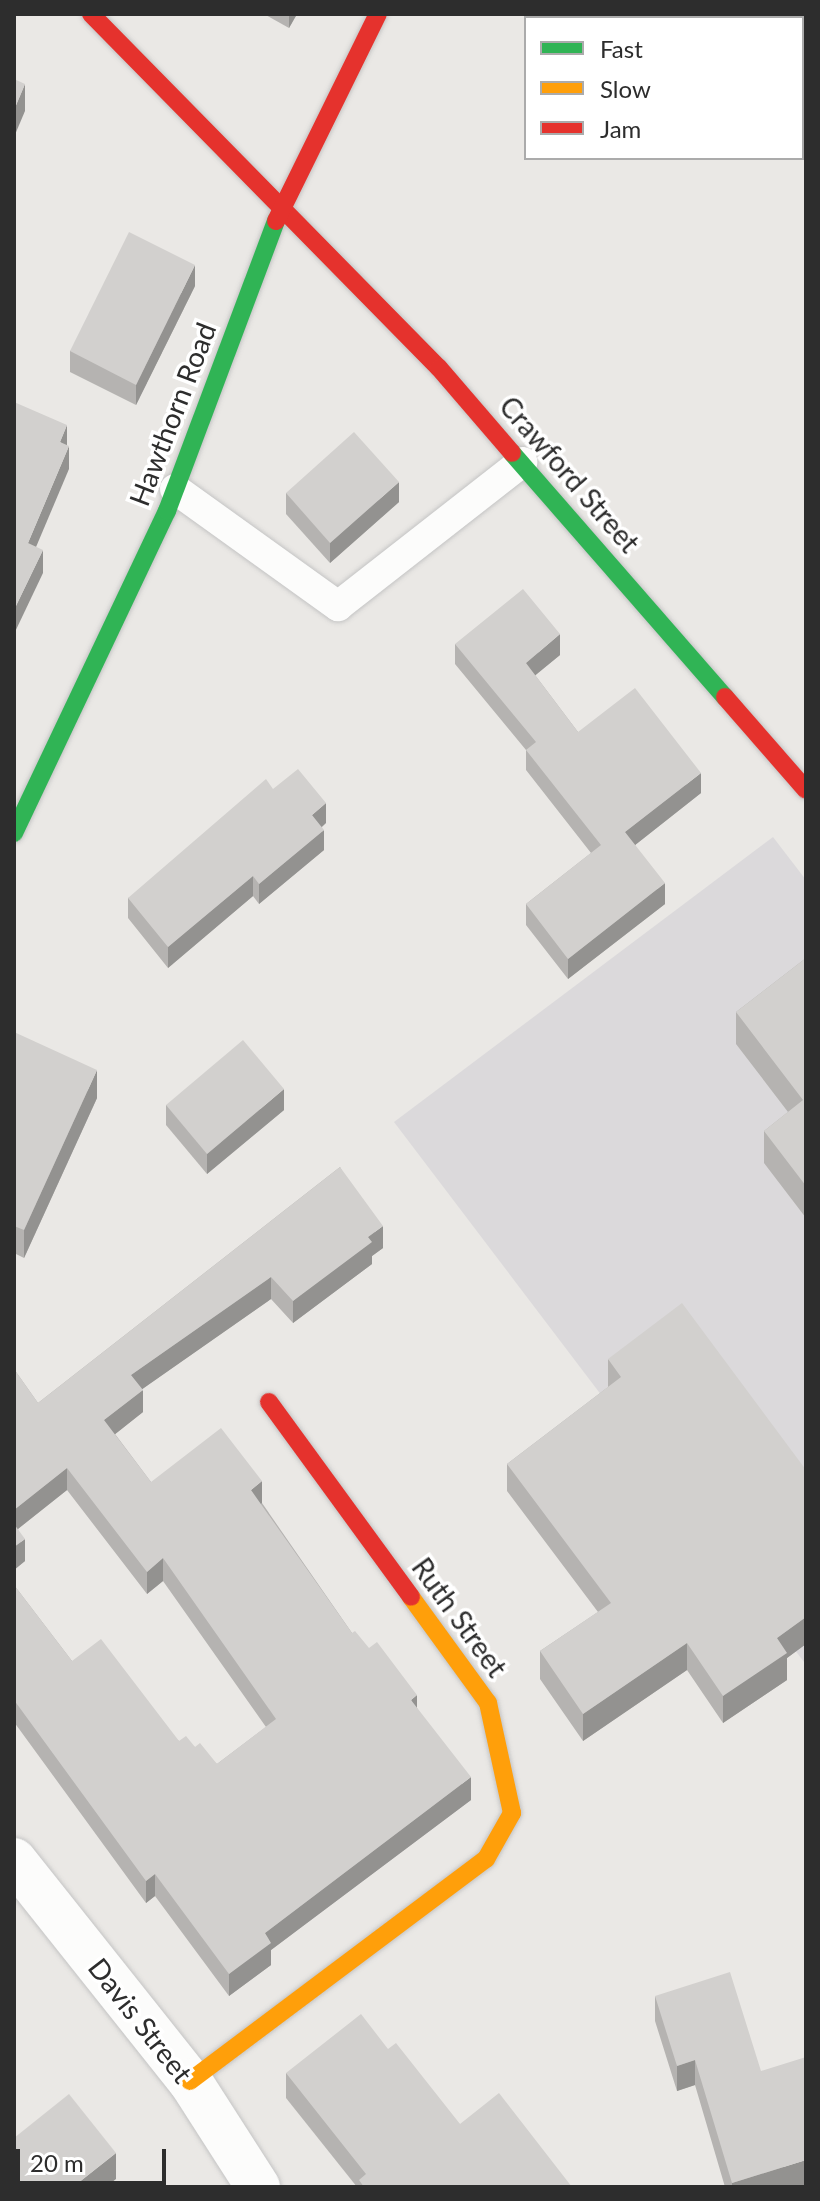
<!DOCTYPE html>
<html>
<head>
<meta charset="utf-8">
<style>
  body { margin:0 }
  #map { position:relative; width:820px; height:2201px; overflow:hidden; background:#eae8e5; font-family:Lato,sans-serif }
  div>[style] { position:absolute }
  .industrial>* { inset:0; background:#dbd9db }
  .roads { filter:drop-shadow(0 0 2px #c4c4c4) drop-shadow(0 0 2px #c4c4c4) }
  .lane>* { height:30px; margin:-15px; padding:0 15px; transform-origin:15px; border-radius:15px; background:#fcfcfb }
  .street>* { height:44px; margin:-22px; padding:0 22px; transform-origin:22px; border-radius:22px; background:#fcfcfb }
  .fast>* { height:18px; margin:-9px; padding:0 9px; transform-origin:9px; border-radius:9px; background:#30b455 }
  .slow>* { height:18px; margin:-9px; padding:0 9px; transform-origin:9px; border-radius:9px; background:#ff9f0a }
  .jam>* { height:18px; margin:-9px; padding:0 9px; transform-origin:9px; border-radius:9px; background:#e5322d }
  .wall>* { inset:0; background:#b5b3b1 }
  .shaded-wall>* { inset:0; background:#939290 }
  .building>* { inset:0; background:#d2d0ce }
  span { translate:-50% -50%; white-space:nowrap; text-align:center; line-height:1.15; -webkit-text-stroke:7px #fff; paint-order:stroke }
  .street-label { font-size:28px; color:#2d2d2d }
  .frame { position:absolute; inset:0; border:16px solid #2d2d2d; pointer-events:none }
  .legend { position:absolute; left:524px; top:16px; width:280px; height:144px; box-sizing:border-box; background:#fff; border:2px solid #ababab; margin:0; padding:10px 14px; list-style:none; font-size:24px; color:#2d2d2d }
  .legend li { display:flex; align-items:center; gap:16px; height:40px }
  .legend b { width:40px; border:2px solid #ababab }
  .scale { position:absolute; left:16px; top:2149px; width:150px; height:36px; box-sizing:border-box; border:4px solid #2d2d2d; border-top:0; padding-left:10px; font-size:24px; line-height:28px; white-space:nowrap; color:#2d2d2d; -webkit-text-stroke:6px #fff; paint-order:stroke }
</style>
</head>
<body>
<div id="map">
  <div class="industrial">
    <div style="clip-path:polygon(773px 837px,806px 880px,804px 1662px,394px 1122px)"></div>
  </div>
  <div class="roads">
    <div class="lane">
      <div style="left:175px;top:489px;width:201px;rotate:35.7deg"></div>
      <div style="left:338px;top:606px;width:234px;rotate:-38deg"></div>
    </div>
    <div class="street">
      <div style="left:14px;top:1860px;width:283px;rotate:51.5deg"></div>
      <div style="left:190px;top:2081px;width:126px;rotate:57.3deg"></div>
    </div>
    <div class="fast">
      <div style="left:512px;top:453px;width:324px;rotate:48.9deg"></div>
      <div style="left:14px;top:833px;width:357px;rotate:-64.6deg"></div>
      <div style="left:167px;top:511px;width:310px;rotate:-69.4deg"></div>
    </div>
    <div class="slow">
      <div style="left:190px;top:2081px;width:370px;rotate:-36.9deg"></div>
      <div style="left:486px;top:1859px;width:53px;rotate:-60.5deg"></div>
      <div style="left:512px;top:1813px;width:113px;rotate:-102.3deg"></div>
      <div style="left:488px;top:1703px;width:131px;rotate:-126deg"></div>
    </div>
    <div class="jam">
      <div style="left:91px;top:14px;width:496px;rotate:45.5deg"></div>
      <div style="left:439px;top:368px;width:112px;rotate:49.3deg"></div>
      <div style="left:276px;top:221px;width:231px;rotate:-63.8deg"></div>
      <div style="left:725px;top:697px;width:123px;rotate:48.9deg"></div>
      <div style="left:269px;top:1402px;width:241px;rotate:53.9deg"></div>
    </div>
  </div>
  <div class="wall">
    <div style="clip-path:polygon(264px 14px,297px 14px,289px 28px)"></div>
    <div style="clip-path:polygon(195px 286px,136px 405px,70px 372px,70px 351px)"></div>
    <div style="clip-path:polygon(286px 493px,399px 502px,330px 563px,286px 514px)"></div>
    <div style="clip-path:polygon(455px 644px,560px 655px,535px 675px,578px 732px,701px 793px,635px 845px,665px 904px,568px 979px,526px 925px,526px 904px,591px 853px,526px 770px,526px 750px,455px 664px)"></div>
    <div style="clip-path:polygon(326px 823px,322px 827px,324px 850px,259px 904px,253px 896px,168px 968px,128px 918px,128px 898px)"></div>
    <div style="clip-path:polygon(806px 958px,806px 1218px,764px 1163px,764px 1131px,788px 1112px,736px 1044px,736px 1012px)"></div>
    <div style="clip-path:polygon(14px 1032px,97px 1098px,24px 1258px,14px 1253px)"></div>
    <div style="clip-path:polygon(166px 1105px,284px 1110px,207px 1174px,166px 1125px)"></div>
    <div style="clip-path:polygon(340px 1167px,383px 1248px,372px 1256px,372px 1264px,293px 1323px,271px 1299px,142px 1389px,143px 1412px,115px 1434px,151px 1482px,262px 1503px,352px 1633px,417px 1708px,471px 1800px,271px 1950px,271px 1965px,229px 1996px,155px 1896px,146px 1903px,14px 1722px,14px 1585px,72px 1661px,179px 1741px,195px 1747px,217px 1764px,266px 1727px,163px 1581px,147px 1594px,67px 1490px,18px 1529px,25px 1561px,14px 1570px,14px 1369px,38px 1403px)"></div>
    <div style="clip-path:polygon(608px 1359px,806px 1470px,806px 1644px,787px 1658px,787px 1680px,723px 1723px,687px 1670px,583px 1741px,540px 1679px,540px 1651px,598px 1612px,507px 1491px,507px 1464px,608px 1387px)"></div>
    <div style="clip-path:polygon(655px 1996px,799px 2187px,725px 2187px,695px 2085px,677px 2091px,655px 2021px)"></div>
    <div style="clip-path:polygon(286px 2073px,460px 2124px,572px 2187px,357px 2187px,286px 2098px)"></div>
  </div>
  <div class="shaded-wall">
    <div style="clip-path:polygon(289px 14px,297px 14px,289px 28px)"></div>
    <div style="clip-path:polygon(25px 84px,25px 111px,14px 137px,14px 110px)"></div>
    <div style="clip-path:polygon(195px 265px,195px 286px,136px 405px,136px 385px)"></div>
    <div style="clip-path:polygon(67px 425px,67px 448px,60px 442px)"></div>
    <div style="clip-path:polygon(69px 446px,69px 469px,28px 566px,28px 543px)"></div>
    <div style="clip-path:polygon(399px 482px,399px 502px,330px 563px,330px 543px)"></div>
    <div style="clip-path:polygon(43px 550px,43px 573px,14px 634px,14px 610px)"></div>
    <div style="clip-path:polygon(560px 634px,560px 655px,526px 683px,526px 663px)"></div>
    <div style="clip-path:polygon(701px 773px,701px 793px,625px 853px,625px 832px)"></div>
    <div style="clip-path:polygon(326px 803px,326px 823px,312px 835px,312px 815px)"></div>
    <div style="clip-path:polygon(324px 830px,324px 850px,259px 904px,259px 884px)"></div>
    <div style="clip-path:polygon(253px 876px,253px 896px,168px 968px,168px 947px)"></div>
    <div style="clip-path:polygon(665px 883px,665px 904px,568px 979px,568px 959px)"></div>
    <div style="clip-path:polygon(97px 1070px,97px 1098px,24px 1258px,24px 1230px)"></div>
    <div style="clip-path:polygon(284px 1089px,284px 1110px,207px 1174px,207px 1154px)"></div>
    <div style="clip-path:polygon(383px 1226px,383px 1248px,372px 1256px,372px 1264px,293px 1323px,293px 1301px,368px 1237px)"></div>
    <div style="clip-path:polygon(271px 1277px,271px 1299px,131px 1397px,131px 1375px)"></div>
    <div style="clip-path:polygon(143px 1390px,143px 1412px,104px 1443px,104px 1420px)"></div>
    <div style="clip-path:polygon(67px 1468px,67px 1490px,14px 1532px,14px 1510px)"></div>
    <div style="clip-path:polygon(262px 1481px,262px 1503px,251px 1512px,251px 1490px)"></div>
    <div style="clip-path:polygon(25px 1539px,25px 1561px,14px 1570px,14px 1547px)"></div>
    <div style="clip-path:polygon(163px 1558px,163px 1581px,147px 1594px,147px 1572px)"></div>
    <div style="clip-path:polygon(806px 1617px,806px 1644px,787px 1658px,787px 1680px,723px 1723px,723px 1696px,777px 1638px)"></div>
    <div style="clip-path:polygon(687px 1643px,687px 1670px,583px 1741px,583px 1714px)"></div>
    <div style="clip-path:polygon(417px 1695px,417px 1717px,411px 1700px)"></div>
    <div style="clip-path:polygon(471px 1777px,471px 1800px,271px 1950px,271px 1965px,229px 1996px,229px 1974px,265px 1933px)"></div>
    <div style="clip-path:polygon(155px 1874px,155px 1896px,146px 1903px,146px 1881px)"></div>
    <div style="clip-path:polygon(695px 2060px,695px 2085px,677px 2091px,677px 2066px)"></div>
    <div style="clip-path:polygon(116px 2153px,116px 2179px,106px 2187px,73px 2187px)"></div>
    <div style="clip-path:polygon(806px 2160px,806px 2185px,799px 2187px,732px 2187px,732px 2183px)"></div>
  </div>
  <div class="building">
    <div style="clip-path:polygon(14px 79px,25px 84px,14px 110px)"></div>
    <div style="clip-path:polygon(129px 232px,195px 265px,136px 385px,70px 351px)"></div>
    <div style="clip-path:polygon(14px 402px,67px 425px,60px 442px,69px 446px,28px 543px,43px 550px,14px 610px)"></div>
    <div style="clip-path:polygon(354px 432px,399px 482px,330px 543px,286px 493px)"></div>
    <div style="clip-path:polygon(523px 589px,560px 634px,526px 663px,578px 732px,635px 688px,701px 773px,625px 832px,665px 883px,568px 959px,526px 904px,601px 845px,526px 750px,536px 742px,455px 644px)"></div>
    <div style="clip-path:polygon(298px 769px,326px 803px,312px 815px,324px 830px,259px 884px,253px 876px,168px 947px,128px 898px,266px 779px,273px 789px)"></div>
    <div style="clip-path:polygon(806px 958px,806px 1186px,764px 1131px,803px 1100px,736px 1012px)"></div>
    <div style="clip-path:polygon(14px 1032px,97px 1070px,24px 1230px,14px 1226px)"></div>
    <div style="clip-path:polygon(243px 1040px,284px 1089px,207px 1154px,166px 1105px)"></div>
    <div style="clip-path:polygon(340px 1167px,383px 1226px,368px 1237px,372px 1242px,293px 1301px,271px 1277px,131px 1375px,143px 1390px,104px 1420px,151px 1482px,221px 1428px,262px 1481px,251px 1490px,352px 1633px,355px 1631px,369px 1648px,377px 1642px,417px 1695px,411px 1700px,471px 1777px,265px 1933px,271px 1943px,229px 1974px,155px 1874px,146px 1881px,14px 1700px,14px 1585px,72px 1661px,101px 1639px,179px 1741px,186px 1736px,195px 1747px,200px 1743px,217px 1764px,276px 1719px,163px 1558px,147px 1572px,67px 1468px,14px 1510px,14px 1369px,38px 1403px)"></div>
    <div style="clip-path:polygon(682px 1303px,806px 1470px,806px 1617px,777px 1638px,787px 1653px,723px 1696px,687px 1643px,583px 1714px,540px 1651px,611px 1603px,507px 1464px,621px 1377px,608px 1359px)"></div>
    <div style="clip-path:polygon(14px 1524px,25px 1539px,14px 1547px)"></div>
    <div style="clip-path:polygon(730px 1972px,761px 2071px,806px 2057px,806px 2160px,732px 2183px,695px 2060px,677px 2066px,655px 1996px)"></div>
    <div style="clip-path:polygon(361px 2014px,388px 2049px,396px 2043px,460px 2124px,499px 2093px,572px 2187px,364px 2187px,359px 2180px,366px 2174px,286px 2073px)"></div>
    <div style="clip-path:polygon(69px 2094px,116px 2153px,73px 2187px,14px 2187px,14px 2138px)"></div>
  </div>
  <div class="street-label">
    <span style="left:172px;top:414px;rotate:-69deg">Hawthorn Road</span>
    <span style="left:570px;top:474px;rotate:49deg">Crawford Street</span>
    <span style="left:460px;top:1617px;rotate:54deg">Ruth Street</span>
    <span style="left:141px;top:2020px;rotate:52deg">Davis Street</span>
  </div>
  <div class="frame"></div>
  <ul class="legend">
  <li><b style="height:10px;background:#30b455"></b>Fast</li>
  <li><b style="height:10px;background:#ff9f0a"></b>Slow</li>
  <li><b style="height:10px;background:#e5322d"></b>Jam</li>
  </ul>
  <div class="scale">20 m</div>
</div>
</body>
</html>
